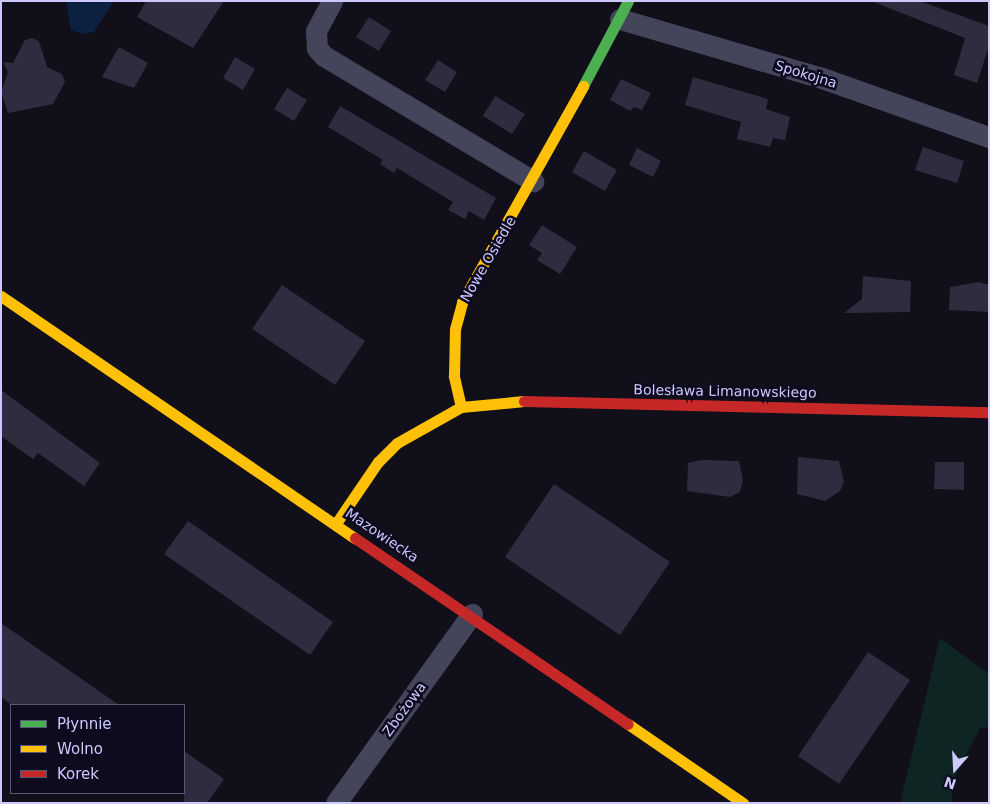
<!DOCTYPE html>
<html>
<head>
<meta charset="utf-8">
<style>
  body { margin:0 }
  #map { position:relative; width:990px; height:804px; overflow:hidden; background:#110f1a; font-family:"DejaVu Sans",sans-serif }
  div>[style] { position:absolute }
  .green>* { inset:0; background:#0e2524 }
  .water>* { inset:0; background:#0b213f }
  .building>* { inset:0; background:#2e2c3e }
  .street>* { height:21px; margin:-10.5px; padding:0 10.5px; transform-origin:10.5px; border-radius:10.5px; background:#44445b }
  .fast>* { height:11px; margin:-5.5px; padding:0 5.5px; transform-origin:5.5px; border-radius:5.5px; background:#4caf50 }
  .slow>* { height:11px; margin:-5.5px; padding:0 5.5px; transform-origin:5.5px; border-radius:5.5px; background:#ffc107 }
  .jam>* { height:11px; margin:-5.5px; padding:0 5.5px; transform-origin:5.5px; border-radius:5.5px; background:#c62828 }
  span { translate:-50% -50%; white-space:nowrap; text-align:center; line-height:1.15; -webkit-text-stroke:5px #0e0b1e; paint-order:stroke }
  .street-label { font-size:14px; color:#ccc9ff }
  .frame { position:absolute; inset:0; border:2px solid #ccc9ff; pointer-events:none }
  .legend { position:absolute; left:10px; top:704px; width:175px; height:90px; box-sizing:border-box; background:#0e0b1e; border:1px solid #5a5778; margin:0; padding:6px 9px; list-style:none; font-size:15px; color:#ccc9ff }
  .legend li { display:flex; align-items:center; gap:10px; height:25px }
  .legend b { width:25px; border:1px solid #5a5778 }
  .north { position:absolute; left:930px; top:744px; width:50px; height:50px; -webkit-text-stroke:4px #0e0b1e; paint-order:stroke; rotate:199deg; font-size:14px; font-weight:700; line-height:20px; text-align:center; color:#ccc9ff }
  .north::after { content:''; display:block; margin:auto; width:18px; height:22px; background:#ccc9ff; clip-path:polygon(50% 0,100% 100%,50% 72%,0 100%) }
</style>
</head>
<body>
<div id="map">
  <div class="green">
    <div style="clip-path:polygon(940px 638px,989px 674px,989px 727px,980px 728px,953px 780px,952px 803px,900px 803px)"></div>
  </div>
  <div class="water">
    <div style="clip-path:polygon(66px 1px,114px 1px,94px 32px,82px 34px,71px 30px)"></div>
  </div>
  <div class="building">
    <div style="clip-path:polygon(146px 1px,224px 1px,193px 48px,137px 17px)"></div>
    <div style="clip-path:polygon(871px 1px,920px 1px,989px 26px,989px 46px,977px 83px,954px 75px,965px 38px)"></div>
    <div style="clip-path:polygon(369px 17px,391px 31px,379px 51px,356px 37px)"></div>
    <div style="clip-path:polygon(32px 38px,39px 41px,47px 67px,62px 74px,65px 82px,53px 104px,8px 113px,1px 92px,8px 72px,3px 62px,13px 63px,25px 40px)"></div>
    <div style="clip-path:polygon(119px 47px,148px 63px,134px 88px,102px 77px)"></div>
    <div style="clip-path:polygon(235px 57px,255px 69px,243px 90px,223px 78px)"></div>
    <div style="clip-path:polygon(438px 60px,457px 72px,445px 92px,425px 80px)"></div>
    <div style="clip-path:polygon(693px 77px,768px 99px,766px 109px,790px 117px,785px 140px,773px 138px,770px 147px,737px 139px,741px 122px,685px 105px)"></div>
    <div style="clip-path:polygon(621px 79px,651px 93px,642px 110px,634px 107px,630px 111px,610px 100px)"></div>
    <div style="clip-path:polygon(287px 88px,307px 100px,294px 121px,274px 109px)"></div>
    <div style="clip-path:polygon(495px 96px,525px 114px,512px 134px,483px 116px)"></div>
    <div style="clip-path:polygon(340px 106px,496px 198px,484px 220px,469px 211px,465px 219px,448px 210px,453px 202px,397px 168px,394px 173px,380px 164px,383px 160px,328px 127px)"></div>
    <div style="clip-path:polygon(923px 147px,964px 161px,957px 183px,915px 170px)"></div>
    <div style="clip-path:polygon(637px 148px,661px 161px,653px 177px,629px 165px)"></div>
    <div style="clip-path:polygon(584px 151px,617px 170px,605px 191px,572px 172px)"></div>
    <div style="clip-path:polygon(542px 225px,577px 247px,560px 274px,537px 260px,542px 253px,529px 245px)"></div>
    <div style="clip-path:polygon(863px 276px,911px 281px,910px 312px,844px 313px,862px 299px)"></div>
    <div style="clip-path:polygon(979px 282px,989px 285px,989px 312px,949px 310px,950px 287px)"></div>
    <div style="clip-path:polygon(282px 285px,365px 341px,335px 385px,252px 329px)"></div>
    <div style="clip-path:polygon(1px 390px,100px 463px,84px 486px,38px 453px,33px 459px,1px 436px)"></div>
    <div style="clip-path:polygon(798px 457px,839px 461px,844px 482px,840px 491px,825px 501px,797px 494px)"></div>
    <div style="clip-path:polygon(701px 460px,739px 461px,743px 480px,740px 492px,730px 497px,687px 491px,688px 463px)"></div>
    <div style="clip-path:polygon(935px 462px,964px 462px,964px 490px,934px 489px)"></div>
    <div style="clip-path:polygon(554px 484px,670px 562px,620px 635px,505px 557px)"></div>
    <div style="clip-path:polygon(188px 521px,333px 622px,310px 655px,164px 554px)"></div>
    <div style="clip-path:polygon(1px 623px,119px 705px,12px 705px,1px 697px)"></div>
    <div style="clip-path:polygon(868px 652px,910px 680px,839px 784px,798px 756px)"></div>
    <div style="clip-path:polygon(184px 751px,224px 779px,207px 803px,184px 803px)"></div>
  </div>
  <div class="street">
    <div style="left:332px;top:1px;width:34px;rotate:118deg"></div>
    <div style="left:316px;top:31px;width:17px;rotate:87deg"></div>
    <div style="left:317px;top:48px;width:11px;rotate:49deg"></div>
    <div style="left:324px;top:56px;width:244px;rotate:30.9deg"></div>
    <div style="left:620px;top:19px;width:210px;rotate:16.3deg"></div>
    <div style="left:822px;top:78px;width:177px;rotate:19.5deg"></div>
    <div style="left:336px;top:803px;width:233px;rotate:-54.3deg"></div>
  </div>
  <div class="fast">
    <div style="left:583px;top:86px;width:96px;rotate:-62.1deg"></div>
  </div>
  <div class="slow">
    <div style="left:1px;top:296px;width:429px;rotate:34.4deg"></div>
    <div style="left:461px;top:407px;width:32px;rotate:-103deg"></div>
    <div style="left:454px;top:376px;width:47px;rotate:-88.8deg"></div>
    <div style="left:455px;top:329px;width:28px;rotate:-75deg"></div>
    <div style="left:462px;top:302px;width:248px;rotate:-60.7deg"></div>
    <div style="left:337px;top:522px;width:73px;rotate:-55.7deg"></div>
    <div style="left:378px;top:462px;width:27px;rotate:-45deg"></div>
    <div style="left:397px;top:443px;width:73px;rotate:-29.4deg"></div>
    <div style="left:461px;top:407px;width:63px;rotate:-5.4deg"></div>
    <div style="left:628px;top:724px;width:140px;rotate:34.5deg"></div>
  </div>
  <div class="jam">
    <div style="left:524px;top:401px;width:465px;rotate:1.4deg"></div>
    <div style="left:355px;top:538px;width:330px;rotate:34.3deg"></div>
  </div>
  <div class="street-label">
    <span style="left:806px;top:74px;rotate:17deg">Spokojna</span>
    <span style="left:488px;top:259px;rotate:-60deg">Nowe Osiedle</span>
    <span style="left:725px;top:391px;rotate:1deg">Bolesława Limanowskiego</span>
    <span style="left:382px;top:535px;rotate:34deg">Mazowiecka</span>
    <span style="left:404px;top:709px;rotate:-54deg">Zbożowa</span>
  </div>
  <div class="frame"></div>
  <ul class="legend">
  <li><b style="height:6px;background:#4caf50"></b>Płynnie</li>
  <li><b style="height:6px;background:#ffc107"></b>Wolno</li>
  <li><b style="height:6px;background:#c62828"></b>Korek</li>
  </ul>
  <div class="north">N</div>
</div>
</body>
</html>
